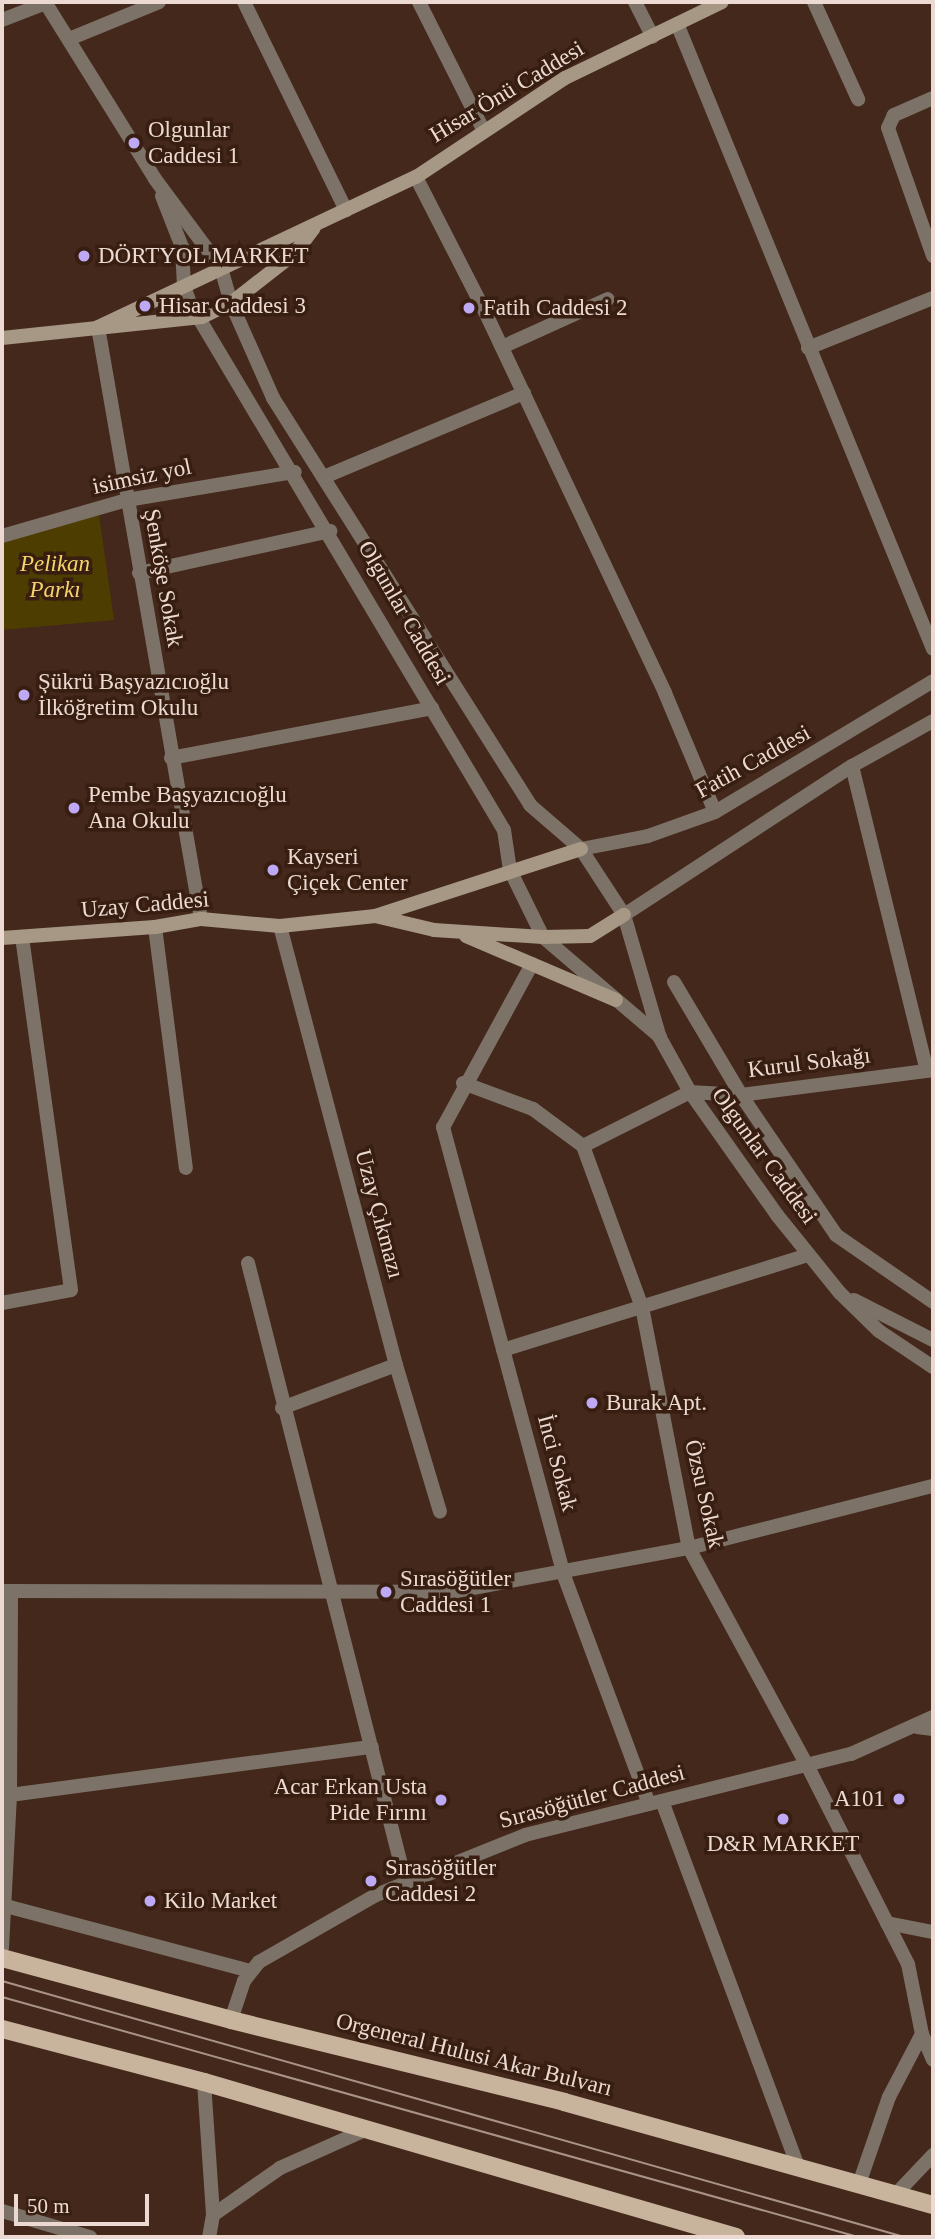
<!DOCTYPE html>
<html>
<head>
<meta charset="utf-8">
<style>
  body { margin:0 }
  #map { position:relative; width:935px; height:2239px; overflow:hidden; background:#43281b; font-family:"Times New Roman",serif }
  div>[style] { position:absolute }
  .green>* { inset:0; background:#4e3d00 }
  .minor>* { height:14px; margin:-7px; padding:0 7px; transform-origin:7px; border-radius:7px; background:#7c7267 }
  .tertiary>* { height:14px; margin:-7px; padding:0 7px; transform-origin:7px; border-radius:7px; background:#7c7267 }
  .secondary>* { height:14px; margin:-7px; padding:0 7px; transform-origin:7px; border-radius:7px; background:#a79785 }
  .primary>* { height:18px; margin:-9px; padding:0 9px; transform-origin:9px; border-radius:9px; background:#c8b39d }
  .tram>* { height:2px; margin:-1px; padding:0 1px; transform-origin:1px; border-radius:1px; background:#a99389 }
  .dots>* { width:19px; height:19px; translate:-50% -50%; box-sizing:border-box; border:4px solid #381e11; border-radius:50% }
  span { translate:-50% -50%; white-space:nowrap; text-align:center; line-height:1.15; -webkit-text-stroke:7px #381e11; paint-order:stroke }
  .street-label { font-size:23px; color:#ecdad2 }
  .poi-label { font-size:23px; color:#ecdad2 }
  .left { translate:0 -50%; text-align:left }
  .right { translate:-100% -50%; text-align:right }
  .park-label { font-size:23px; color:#f6d46c; font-style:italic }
  .frame { position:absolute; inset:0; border:4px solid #ecdad2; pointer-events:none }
  .scale { position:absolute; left:14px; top:2194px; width:135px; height:32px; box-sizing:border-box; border:4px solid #ecdad2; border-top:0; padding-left:9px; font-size:21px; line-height:24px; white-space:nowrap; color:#ecdad2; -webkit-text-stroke:5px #381e11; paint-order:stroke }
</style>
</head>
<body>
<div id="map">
  <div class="green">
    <div style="clip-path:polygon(99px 515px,114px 620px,2px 630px,2px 543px)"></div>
  </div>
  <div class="minor">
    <div style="left:45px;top:2px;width:208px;rotate:58.1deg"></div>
    <div style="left:155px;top:179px;width:111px;rotate:53.4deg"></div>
    <div style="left:221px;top:268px;width:36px;rotate:74deg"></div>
    <div style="left:231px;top:303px;width:104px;rotate:66.1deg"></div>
    <div style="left:273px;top:398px;width:481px;rotate:57.7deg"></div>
    <div style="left:530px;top:805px;width:67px;rotate:40.8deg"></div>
    <div style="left:581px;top:849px;width:79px;rotate:56.9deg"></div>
    <div style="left:624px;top:915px;width:128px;rotate:73.7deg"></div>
    <div style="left:660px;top:1038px;width:62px;rotate:60.9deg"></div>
    <div style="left:690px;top:1092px;width:151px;rotate:54.7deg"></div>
    <div style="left:777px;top:1215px;width:100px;rotate:51.1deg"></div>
    <div style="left:840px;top:1293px;width:54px;rotate:44.3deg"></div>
    <div style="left:879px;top:1331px;width:65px;rotate:33.7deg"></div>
    <div style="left:244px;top:2px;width:232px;rotate:63.9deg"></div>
    <div style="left:419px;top:2px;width:142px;rotate:63.3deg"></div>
    <div style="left:635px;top:2px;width:39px;rotate:63deg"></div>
    <div style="left:814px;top:2px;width:107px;rotate:65.6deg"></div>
    <div style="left:2px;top:20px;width:47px;rotate:-21.1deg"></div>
    <div style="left:678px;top:26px;width:673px;rotate:67.74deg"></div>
    <div style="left:69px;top:39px;width:97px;rotate:-22.3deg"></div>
    <div style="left:933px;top:98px;width:43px;rotate:156.4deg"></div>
    <div style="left:894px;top:115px;width:14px;rotate:115deg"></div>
    <div style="left:888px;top:128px;width:136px;rotate:70.6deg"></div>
    <div style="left:416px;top:177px;width:156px;rotate:62.9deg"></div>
    <div style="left:487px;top:316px;width:417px;rotate:64.7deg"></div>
    <div style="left:665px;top:693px;width:129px;rotate:67.2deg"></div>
    <div style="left:162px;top:196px;width:55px;rotate:68.6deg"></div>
    <div style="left:182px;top:247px;width:40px;rotate:87.1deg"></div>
    <div style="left:184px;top:287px;width:19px;rotate:69deg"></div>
    <div style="left:191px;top:305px;width:611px;rotate:59.2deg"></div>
    <div style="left:504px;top:830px;width:40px;rotate:81.5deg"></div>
    <div style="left:510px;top:870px;width:75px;rotate:63.8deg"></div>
    <div style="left:543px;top:937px;width:154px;rotate:40.5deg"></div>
    <div style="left:98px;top:327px;width:601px;rotate:80.13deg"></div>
    <div style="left:502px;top:347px;width:116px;rotate:-24.4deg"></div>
    <div style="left:808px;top:348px;width:135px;rotate:-21.8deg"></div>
    <div style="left:324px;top:477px;width:217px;rotate:-22.8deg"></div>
    <div style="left:2px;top:536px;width:130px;rotate:-16.1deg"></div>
    <div style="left:127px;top:500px;width:170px;rotate:-9.5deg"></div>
    <div style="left:139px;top:573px;width:196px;rotate:-12.4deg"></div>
    <div style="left:171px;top:758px;width:266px;rotate:-10.8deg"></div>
    <div style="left:852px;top:766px;width:314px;rotate:76.2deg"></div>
    <div style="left:581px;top:849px;width:68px;rotate:-11deg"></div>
    <div style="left:648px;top:836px;width:71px;rotate:-19.7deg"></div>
    <div style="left:715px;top:812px;width:254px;rotate:-31deg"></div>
    <div style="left:624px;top:915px;width:272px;rotate:-33.2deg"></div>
    <div style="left:852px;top:766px;width:93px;rotate:-29.1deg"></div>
    <div style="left:280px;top:926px;width:454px;rotate:75.2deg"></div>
    <div style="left:396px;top:1365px;width:153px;rotate:73.3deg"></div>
    <div style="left:155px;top:927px;width:243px;rotate:82.7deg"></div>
    <div style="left:532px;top:964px;width:186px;rotate:118.6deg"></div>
    <div style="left:443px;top:1127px;width:462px;rotate:74.9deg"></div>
    <div style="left:563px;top:1573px;width:246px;rotate:69.6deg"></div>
    <div style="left:674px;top:982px;width:131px;rotate:59.3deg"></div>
    <div style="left:741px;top:1095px;width:169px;rotate:55.8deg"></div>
    <div style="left:836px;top:1235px;width:118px;rotate:34.6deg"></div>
    <div style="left:463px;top:1083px;width:75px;rotate:20.4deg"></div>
    <div style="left:533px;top:1109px;width:62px;rotate:36.5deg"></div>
    <div style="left:583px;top:1146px;width:171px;rotate:69.9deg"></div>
    <div style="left:642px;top:1307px;width:246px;rotate:79deg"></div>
    <div style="left:689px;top:1548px;width:247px;rotate:61.5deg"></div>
    <div style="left:807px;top:1765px;width:223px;rotate:63.1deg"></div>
    <div style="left:908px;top:1964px;width:71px;rotate:78.7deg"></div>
    <div style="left:922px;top:2034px;width:28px;rotate:67deg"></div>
    <div style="left:583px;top:1146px;width:120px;rotate:-26.8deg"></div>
    <div style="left:690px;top:1092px;width:51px;rotate:3.4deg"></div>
    <div style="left:741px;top:1095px;width:194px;rotate:-7.4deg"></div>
    <div style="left:248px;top:1263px;width:641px;rotate:75.73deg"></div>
    <div style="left:854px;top:1300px;width:89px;rotate:26.9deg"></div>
    <div style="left:2px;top:1303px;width:70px;rotate:-10.7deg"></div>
    <div style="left:71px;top:1290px;width:355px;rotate:-97.9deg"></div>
    <div style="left:503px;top:1350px;width:319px;rotate:-17.3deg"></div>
    <div style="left:282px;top:1408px;width:122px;rotate:-20.7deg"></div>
    <div style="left:2px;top:1591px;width:449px;rotate:0.1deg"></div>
    <div style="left:451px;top:1592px;width:242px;rotate:-10.5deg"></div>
    <div style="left:689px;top:1548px;width:252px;rotate:-14.3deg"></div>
    <div style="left:917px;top:1727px;width:16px;rotate:7deg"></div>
    <div style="left:10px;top:1795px;width:365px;rotate:-7.6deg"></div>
    <div style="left:662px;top:1801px;width:390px;rotate:69.6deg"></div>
    <div style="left:2px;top:1905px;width:257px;rotate:14.9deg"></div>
    <div style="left:887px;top:1923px;width:47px;rotate:11.1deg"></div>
    <div style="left:2px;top:1948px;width:153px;rotate:-87deg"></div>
    <div style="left:10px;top:1795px;width:204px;rotate:-89.7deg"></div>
    <div style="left:204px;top:2082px;width:133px;rotate:86.1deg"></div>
    <div style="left:213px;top:2215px;width:22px;rotate:100deg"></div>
    <div style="left:859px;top:2184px;width:92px;rotate:-71deg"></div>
    <div style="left:889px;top:2097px;width:71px;rotate:-62.4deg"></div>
    <div style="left:896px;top:2194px;width:54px;rotate:-46.5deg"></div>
    <div style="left:2px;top:2211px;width:92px;rotate:16.5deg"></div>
    <div style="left:213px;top:2215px;width:82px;rotate:-35deg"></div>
    <div style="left:280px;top:2168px;width:93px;rotate:-24.1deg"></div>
  </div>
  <div class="tertiary">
    <div style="left:231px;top:2020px;width:41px;rotate:-71.6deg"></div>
    <div style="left:244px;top:1981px;width:24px;rotate:-52deg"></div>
    <div style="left:259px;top:1962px;width:135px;rotate:-29.8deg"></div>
    <div style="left:376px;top:1895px;width:161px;rotate:-21.9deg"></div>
    <div style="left:525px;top:1835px;width:336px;rotate:-14deg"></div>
    <div style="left:851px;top:1754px;width:90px;rotate:-24.3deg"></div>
  </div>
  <div class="secondary">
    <div style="left:98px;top:327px;width:352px;rotate:-25.3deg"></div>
    <div style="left:416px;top:177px;width:179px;rotate:-33.6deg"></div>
    <div style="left:565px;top:78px;width:174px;rotate:-25.8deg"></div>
    <div style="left:2px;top:338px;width:201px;rotate:-6deg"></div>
    <div style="left:202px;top:317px;width:32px;rotate:-26deg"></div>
    <div style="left:231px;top:303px;width:81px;rotate:-38deg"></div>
    <div style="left:295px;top:253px;width:31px;rotate:-53deg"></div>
    <div style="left:581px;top:849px;width:217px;rotate:162deg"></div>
    <div style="left:375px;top:916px;width:61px;rotate:13.3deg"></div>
    <div style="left:434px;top:930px;width:109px;rotate:3.7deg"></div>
    <div style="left:543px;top:937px;width:47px;rotate:-1.2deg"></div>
    <div style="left:590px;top:936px;width:40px;rotate:-32deg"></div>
    <div style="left:466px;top:936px;width:163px;rotate:23.1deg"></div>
    <div style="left:2px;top:938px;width:153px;rotate:-4.1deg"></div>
    <div style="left:155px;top:927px;width:47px;rotate:-9.9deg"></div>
    <div style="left:201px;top:919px;width:79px;rotate:5.1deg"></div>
    <div style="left:280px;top:926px;width:96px;rotate:-6deg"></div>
  </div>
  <div class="primary">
    <div style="left:2px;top:1958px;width:237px;rotate:15.1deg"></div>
    <div style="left:231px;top:2020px;width:343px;rotate:13.8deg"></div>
    <div style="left:564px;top:2102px;width:383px;rotate:15.6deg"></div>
    <div style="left:2px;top:2029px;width:209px;rotate:14.7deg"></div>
    <div style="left:204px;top:2082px;width:554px;rotate:16.24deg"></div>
  </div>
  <div class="tram">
    <div style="left:2px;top:1981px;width:938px;rotate:15.84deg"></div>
    <div style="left:2px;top:1997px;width:889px;rotate:15.66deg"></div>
  </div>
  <div class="dots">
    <div style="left:134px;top:143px;background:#bea9f5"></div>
    <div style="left:84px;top:256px;background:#bea9f5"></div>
    <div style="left:145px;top:306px;background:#bea9f5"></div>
    <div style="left:469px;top:308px;background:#bea9f5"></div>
    <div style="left:24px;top:695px;background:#bea9f5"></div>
    <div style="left:74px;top:808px;background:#bea9f5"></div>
    <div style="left:273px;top:870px;background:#bea9f5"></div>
    <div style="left:592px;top:1403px;background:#bea9f5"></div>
    <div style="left:386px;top:1592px;background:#bea9f5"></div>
    <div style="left:899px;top:1799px;background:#bea9f5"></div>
    <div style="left:441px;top:1800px;background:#bea9f5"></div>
    <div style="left:783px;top:1819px;background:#bea9f5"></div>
    <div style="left:371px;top:1881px;background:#bea9f5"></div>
    <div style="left:150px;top:1901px;background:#bea9f5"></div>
  </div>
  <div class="street-label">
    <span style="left:507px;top:92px;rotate:-31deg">Hisar Önü Caddesi</span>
    <span style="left:142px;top:477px;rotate:-12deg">isimsiz yol</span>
    <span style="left:163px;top:578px;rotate:80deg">Şenköşe Sokak</span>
    <span style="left:404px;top:613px;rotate:60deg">Olgunlar Caddesi</span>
    <span style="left:753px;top:762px;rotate:-29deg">Fatih Caddesi</span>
    <span style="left:145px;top:905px;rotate:-5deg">Uzay Caddesi</span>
    <span style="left:809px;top:1063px;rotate:-7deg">Kurul Sokağı</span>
    <span style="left:764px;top:1156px;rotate:54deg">Olgunlar Caddesi</span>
    <span style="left:379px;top:1214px;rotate:75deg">Uzay Çıkmazı</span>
    <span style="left:557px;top:1463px;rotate:75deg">İnci Sokak</span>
    <span style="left:704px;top:1494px;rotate:77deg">Özsu Sokak</span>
    <span style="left:592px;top:1797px;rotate:-15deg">Sırasöğütler Caddesi</span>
    <span style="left:474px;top:2055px;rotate:14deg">Orgeneral Hulusi Akar Bulvarı</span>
  </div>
  <div class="poi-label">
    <span class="left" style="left:148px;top:143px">Olgunlar<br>Caddesi 1</span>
    <span class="left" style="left:98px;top:256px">DÖRTYOL MARKET</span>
    <span class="left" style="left:159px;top:306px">Hisar Caddesi 3</span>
    <span class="left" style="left:483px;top:308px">Fatih Caddesi 2</span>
    <span class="left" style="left:38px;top:695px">Şükrü Başyazıcıoğlu<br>İlköğretim Okulu</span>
    <span class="left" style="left:88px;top:808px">Pembe Başyazıcıoğlu<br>Ana Okulu</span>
    <span class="left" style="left:287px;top:870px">Kayseri<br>Çiçek Center</span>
    <span class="left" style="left:606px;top:1403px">Burak Apt.</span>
    <span class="left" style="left:400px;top:1592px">Sırasöğütler<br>Caddesi 1</span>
    <span class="right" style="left:427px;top:1800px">Acar Erkan Usta<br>Pide Fırını</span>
    <span class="right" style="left:885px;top:1799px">A101</span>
    <span style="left:783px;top:1844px">D&amp;R MARKET</span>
    <span class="left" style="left:385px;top:1881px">Sırasöğütler<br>Caddesi 2</span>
    <span class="left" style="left:164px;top:1901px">Kilo Market</span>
  </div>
  <div class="park-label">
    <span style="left:55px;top:577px">Pelikan<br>Parkı</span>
  </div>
  <div class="frame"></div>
  <div class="scale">50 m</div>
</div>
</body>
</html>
